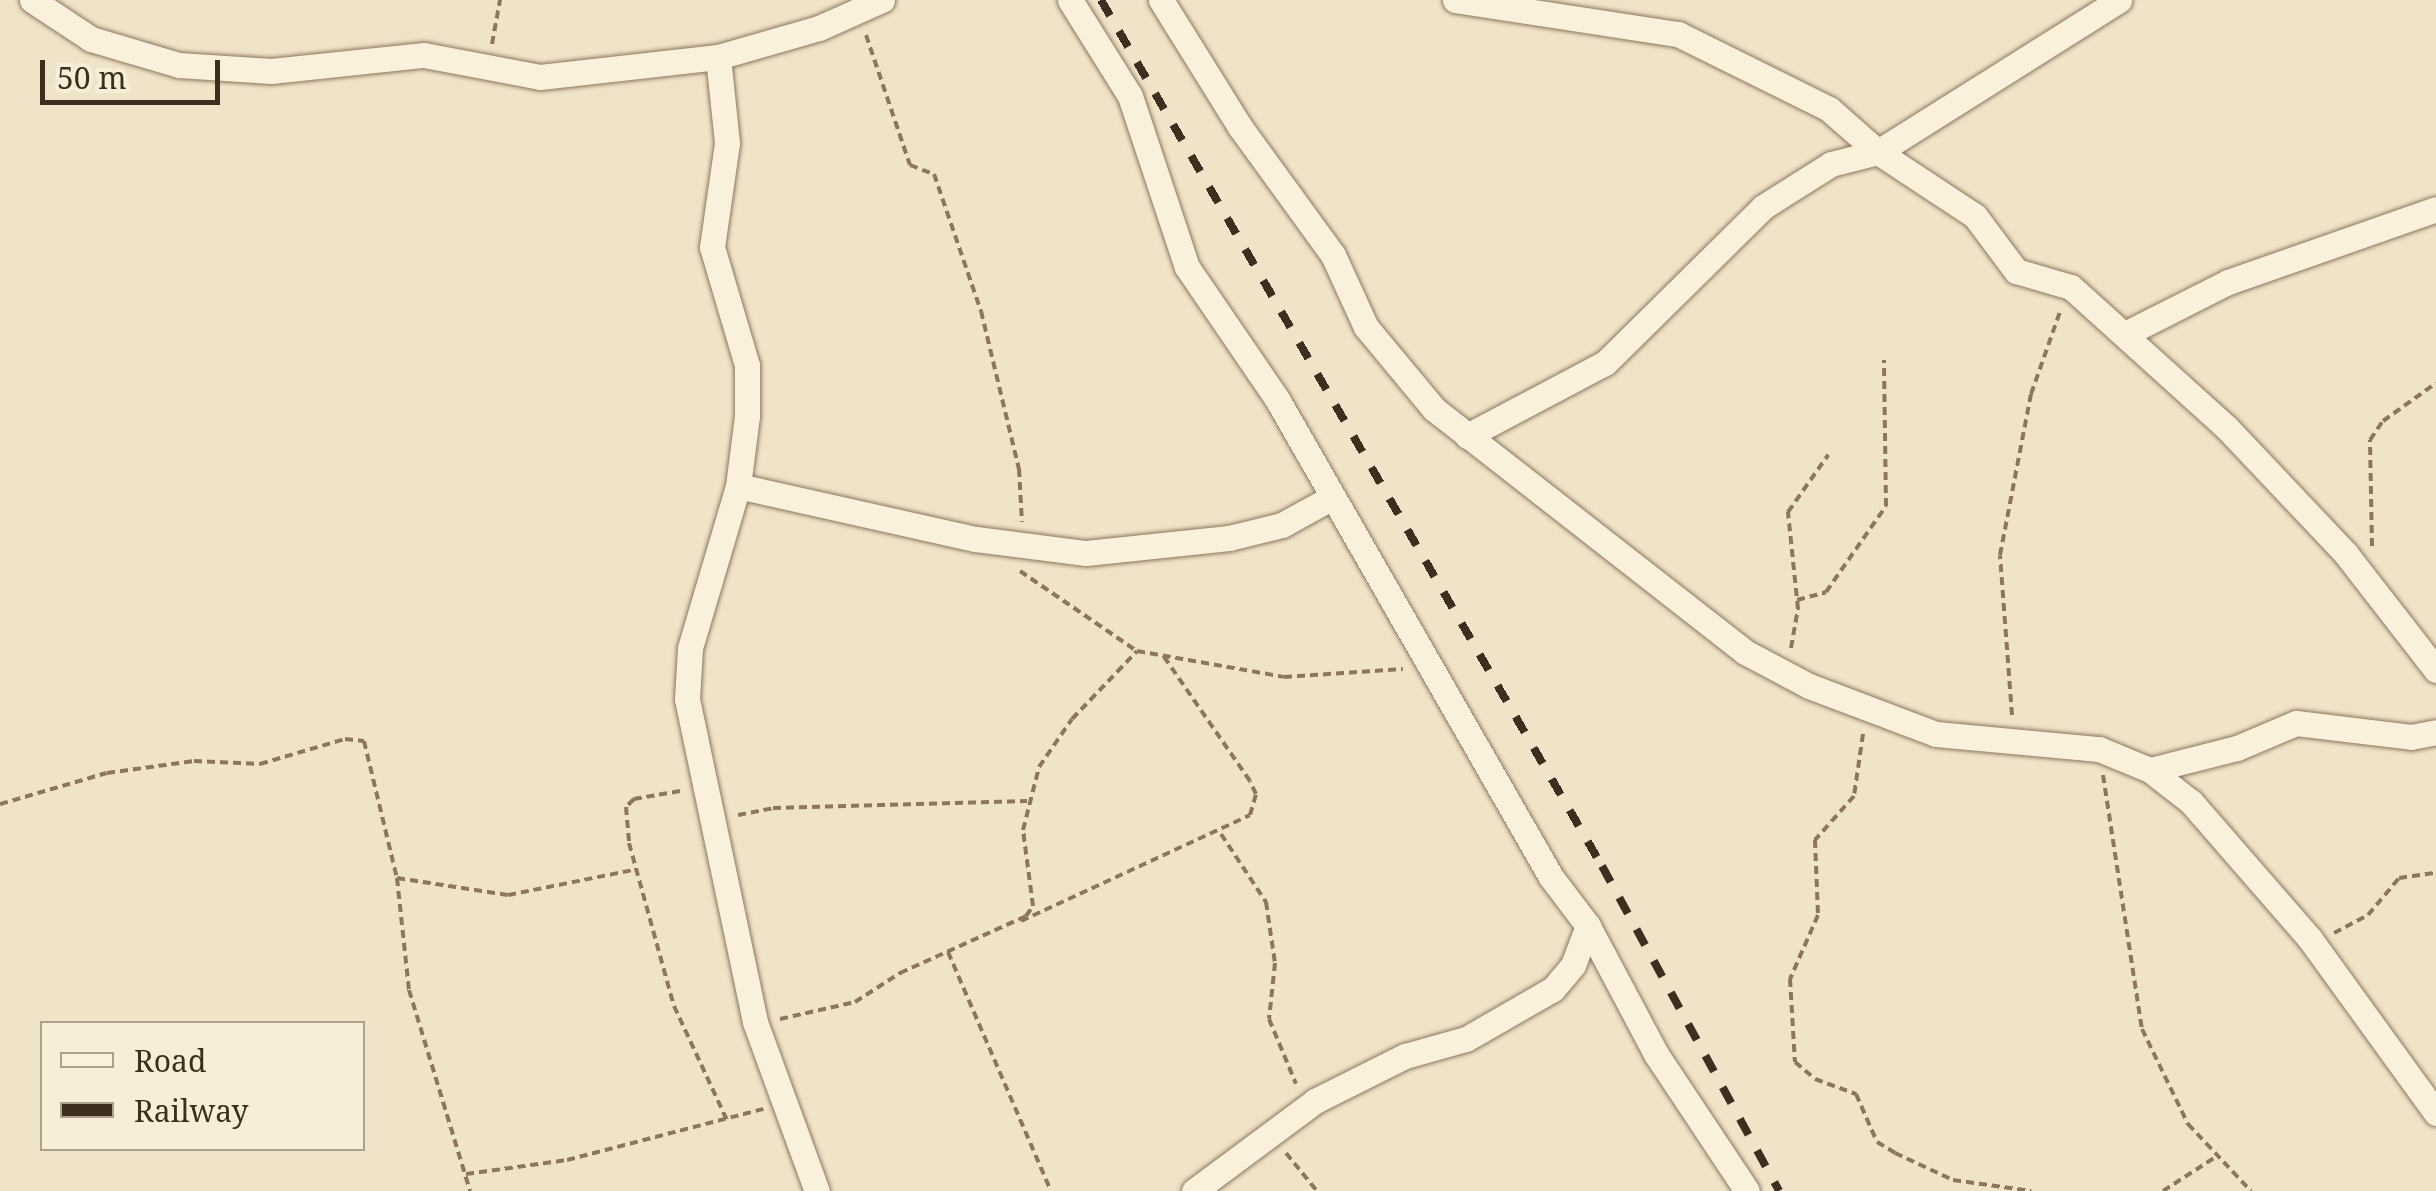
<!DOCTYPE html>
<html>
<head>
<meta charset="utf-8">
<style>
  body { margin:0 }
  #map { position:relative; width:2436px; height:1191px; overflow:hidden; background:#f0e4c8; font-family:"Noto Serif",serif }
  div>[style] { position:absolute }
  .path>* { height:4px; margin-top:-2px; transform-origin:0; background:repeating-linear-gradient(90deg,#8d765c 0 8px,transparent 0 13px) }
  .roads { filter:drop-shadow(0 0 2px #8d765c) drop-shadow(0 0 2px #8d765c) }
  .street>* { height:25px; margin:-12.5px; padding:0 12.5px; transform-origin:12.5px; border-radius:12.5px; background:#faf1dc }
  .rail>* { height:8px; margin-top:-4px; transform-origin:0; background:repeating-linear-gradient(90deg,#3d2e20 0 18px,transparent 0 36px) }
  span { translate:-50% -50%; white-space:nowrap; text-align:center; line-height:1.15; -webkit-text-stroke:8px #f7eed8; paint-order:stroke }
  .legend { position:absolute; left:40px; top:1021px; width:325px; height:130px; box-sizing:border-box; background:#f7eed8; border:2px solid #ada18e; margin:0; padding:12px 18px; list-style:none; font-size:30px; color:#3d2e20 }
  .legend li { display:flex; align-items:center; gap:20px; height:50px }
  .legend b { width:50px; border:2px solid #ada18e }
  .scale { position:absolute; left:40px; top:60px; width:180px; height:45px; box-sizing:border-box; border:5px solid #3d2e20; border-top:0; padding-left:12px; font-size:30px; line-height:35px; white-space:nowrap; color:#3d2e20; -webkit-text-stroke:8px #f7eed8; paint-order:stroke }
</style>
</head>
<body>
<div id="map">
  <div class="path">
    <div style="left:866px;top:35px;width:137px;rotate:71.3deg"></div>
    <div style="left:910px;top:165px;width:26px;rotate:21deg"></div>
    <div style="left:934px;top:174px;width:145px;rotate:71.1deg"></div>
    <div style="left:981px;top:311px;width:163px;rotate:76.5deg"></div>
    <div style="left:1019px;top:469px;width:53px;rotate:86.8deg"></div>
    <div style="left:492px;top:44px;width:45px;rotate:-79.7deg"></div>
    <div style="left:2372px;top:546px;width:106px;rotate:-91.1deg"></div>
    <div style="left:2370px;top:440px;width:23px;rotate:-56deg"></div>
    <div style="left:2383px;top:421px;width:65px;rotate:-35.6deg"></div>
    <div style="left:1020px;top:571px;width:142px;rotate:34.4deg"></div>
    <div style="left:1137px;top:651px;width:149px;rotate:10deg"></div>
    <div style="left:1284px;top:677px;width:119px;rotate:-3.8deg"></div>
    <div style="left:1797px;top:600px;width:30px;rotate:-15deg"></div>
    <div style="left:1826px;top:592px;width:105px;rotate:-55.1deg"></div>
    <div style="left:1886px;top:506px;width:146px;rotate:-90.8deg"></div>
    <div style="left:1791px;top:648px;width:40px;rotate:-80deg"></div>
    <div style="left:1798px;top:609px;width:98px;rotate:-95.9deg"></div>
    <div style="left:1788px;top:512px;width:70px;rotate:-54.9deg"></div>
    <div style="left:2012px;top:715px;width:160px;rotate:-94.3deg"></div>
    <div style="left:2000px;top:555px;width:164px;rotate:-79.1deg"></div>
    <div style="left:2031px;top:394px;width:90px;rotate:-70.6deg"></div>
    <div style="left:1863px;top:734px;width:63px;rotate:98.3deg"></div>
    <div style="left:1854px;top:796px;width:59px;rotate:131.6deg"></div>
    <div style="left:1815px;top:840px;width:75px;rotate:87.7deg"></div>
    <div style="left:1818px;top:915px;width:70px;rotate:113.6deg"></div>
    <div style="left:1790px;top:979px;width:83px;rotate:86.6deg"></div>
    <div style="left:1795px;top:1062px;width:26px;rotate:40deg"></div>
    <div style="left:1815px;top:1079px;width:44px;rotate:20.1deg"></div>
    <div style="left:1856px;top:1094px;width:52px;rotate:66.4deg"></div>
    <div style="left:1877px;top:1142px;width:21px;rotate:31deg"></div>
    <div style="left:1895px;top:1153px;width:64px;rotate:25deg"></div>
    <div style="left:1953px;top:1180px;width:79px;rotate:8deg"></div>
    <div style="left:2103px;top:775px;width:257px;rotate:81.3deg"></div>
    <div style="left:2142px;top:1029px;width:106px;rotate:64.2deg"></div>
    <div style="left:2188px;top:1124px;width:92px;rotate:46.8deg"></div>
    <div style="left:680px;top:791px;width:47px;rotate:170.1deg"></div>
    <div style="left:634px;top:799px;width:11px;rotate:135deg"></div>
    <div style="left:626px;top:807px;width:36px;rotate:85deg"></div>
    <div style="left:629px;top:843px;width:169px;rotate:74.6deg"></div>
    <div style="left:674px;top:1006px;width:126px;rotate:65.1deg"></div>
    <div style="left:0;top:804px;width:111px;rotate:-16.2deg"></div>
    <div style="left:107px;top:773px;width:88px;rotate:-7.9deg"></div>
    <div style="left:194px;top:761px;width:66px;rotate:2.6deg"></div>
    <div style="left:260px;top:764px;width:89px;rotate:-16.4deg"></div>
    <div style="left:345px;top:739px;width:19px;rotate:6deg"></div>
    <div style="left:364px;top:741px;width:141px;rotate:76.5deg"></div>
    <div style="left:397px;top:878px;width:113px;rotate:83.9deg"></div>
    <div style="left:409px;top:990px;width:210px;rotate:73.1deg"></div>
    <div style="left:738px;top:815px;width:36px;rotate:-11deg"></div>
    <div style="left:773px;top:808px;width:254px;rotate:-1.6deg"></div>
    <div style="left:1221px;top:834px;width:82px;rotate:56.5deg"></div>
    <div style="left:1266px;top:902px;width:62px;rotate:81.6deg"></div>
    <div style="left:1275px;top:963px;width:56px;rotate:96.1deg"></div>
    <div style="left:1269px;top:1019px;width:70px;rotate:67.4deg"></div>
    <div style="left:397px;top:878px;width:112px;rotate:8.7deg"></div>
    <div style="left:508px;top:895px;width:127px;rotate:-11.3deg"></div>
    <div style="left:1021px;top:921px;width:252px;rotate:-24.8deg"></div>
    <div style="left:1250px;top:815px;width:22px;rotate:-74deg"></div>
    <div style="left:1256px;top:794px;width:14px;rotate:-115deg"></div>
    <div style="left:1250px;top:781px;width:151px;rotate:-124.7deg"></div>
    <div style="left:2334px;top:933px;width:38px;rotate:-28deg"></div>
    <div style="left:2368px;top:915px;width:48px;rotate:-50deg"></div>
    <div style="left:2399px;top:878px;width:37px;rotate:-8deg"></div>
    <div style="left:948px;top:952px;width:260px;rotate:66.7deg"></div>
    <div style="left:780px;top:1019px;width:77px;rotate:-12.8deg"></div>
    <div style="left:855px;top:1002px;width:54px;rotate:-32.8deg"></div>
    <div style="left:900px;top:973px;width:138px;rotate:-24.3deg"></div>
    <div style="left:1026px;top:916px;width:12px;rotate:-55deg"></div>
    <div style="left:1033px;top:906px;width:77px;rotate:-97.5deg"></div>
    <div style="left:1023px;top:830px;width:65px;rotate:-75.7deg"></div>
    <div style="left:1039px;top:767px;width:58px;rotate:-55.5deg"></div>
    <div style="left:1072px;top:719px;width:94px;rotate:-46.3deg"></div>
    <div style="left:1286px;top:1153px;width:49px;rotate:50.8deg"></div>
    <div style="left:466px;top:1174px;width:102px;rotate:-7.9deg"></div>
    <div style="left:567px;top:1160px;width:203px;rotate:-14.6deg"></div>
    <div style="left:2163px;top:1191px;width:64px;rotate:-32.9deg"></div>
  </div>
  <div class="roads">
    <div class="street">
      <div style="left:32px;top:0;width:71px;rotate:33.5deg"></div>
      <div style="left:91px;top:39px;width:92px;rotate:16.5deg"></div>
      <div style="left:179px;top:65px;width:92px;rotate:3.7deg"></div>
      <div style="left:271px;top:71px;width:154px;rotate:-6deg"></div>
      <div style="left:424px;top:55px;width:118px;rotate:10.7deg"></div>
      <div style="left:540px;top:77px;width:179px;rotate:-6.4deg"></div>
      <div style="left:718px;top:57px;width:105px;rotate:-16deg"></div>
      <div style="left:819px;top:28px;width:69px;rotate:-24deg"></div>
      <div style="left:1070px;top:0;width:113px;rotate:58deg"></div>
      <div style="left:1130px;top:96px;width:180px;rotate:71.6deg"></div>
      <div style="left:1187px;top:267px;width:160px;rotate:55.7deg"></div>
      <div style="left:1277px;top:399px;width:551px;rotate:60.18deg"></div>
      <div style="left:1551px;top:877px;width:61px;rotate:52.9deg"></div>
      <div style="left:1588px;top:926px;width:145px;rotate:62deg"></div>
      <div style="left:1656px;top:1054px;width:164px;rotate:56.4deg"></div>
      <div style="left:1161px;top:0;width:150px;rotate:58.1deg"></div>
      <div style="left:1240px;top:127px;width:158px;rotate:54deg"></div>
      <div style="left:1333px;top:255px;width:79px;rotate:65.4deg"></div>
      <div style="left:1366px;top:327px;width:107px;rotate:50.3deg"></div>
      <div style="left:1434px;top:409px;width:395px;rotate:38deg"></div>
      <div style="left:1745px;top:652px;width:72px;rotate:28deg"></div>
      <div style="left:1809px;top:686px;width:136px;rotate:20.7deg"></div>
      <div style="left:1936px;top:734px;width:164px;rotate:5.3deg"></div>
      <div style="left:2099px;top:749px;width:55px;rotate:22.4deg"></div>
      <div style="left:2150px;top:770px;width:52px;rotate:38deg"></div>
      <div style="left:2191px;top:802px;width:181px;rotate:49deg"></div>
      <div style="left:2310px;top:939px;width:215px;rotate:54.1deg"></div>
      <div style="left:1455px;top:0;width:226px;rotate:8.7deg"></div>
      <div style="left:1678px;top:34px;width:169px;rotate:26.4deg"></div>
      <div style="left:1829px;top:109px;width:65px;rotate:41.3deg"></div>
      <div style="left:1878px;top:152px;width:116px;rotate:33.4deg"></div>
      <div style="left:1975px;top:216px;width:69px;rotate:53.3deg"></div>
      <div style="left:2016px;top:271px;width:57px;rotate:16.2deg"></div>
      <div style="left:2071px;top:287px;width:210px;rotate:42.1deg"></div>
      <div style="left:2227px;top:428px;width:173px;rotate:46.6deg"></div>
      <div style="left:2346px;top:554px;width:147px;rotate:52.2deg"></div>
      <div style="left:718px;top:57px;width:86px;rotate:84deg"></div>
      <div style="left:727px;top:143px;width:105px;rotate:98.2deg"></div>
      <div style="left:712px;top:247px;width:123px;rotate:73.5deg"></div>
      <div style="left:747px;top:365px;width:51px;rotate:90deg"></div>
      <div style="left:747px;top:416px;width:71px;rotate:97.3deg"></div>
      <div style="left:738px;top:486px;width:169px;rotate:106.5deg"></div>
      <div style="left:690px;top:648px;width:51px;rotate:93.4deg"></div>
      <div style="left:687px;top:699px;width:330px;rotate:78.1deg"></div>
      <div style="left:755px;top:1022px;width:180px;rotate:69.9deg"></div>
      <div style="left:2125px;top:334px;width:115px;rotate:-26.8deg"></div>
      <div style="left:2228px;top:282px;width:220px;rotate:-19.3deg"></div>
      <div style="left:1467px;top:436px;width:156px;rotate:-27.9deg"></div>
      <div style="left:1605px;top:363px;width:222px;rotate:-44.6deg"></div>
      <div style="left:1763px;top:207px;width:80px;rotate:-32.3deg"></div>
      <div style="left:1831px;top:164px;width:49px;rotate:-14.3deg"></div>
      <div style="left:1878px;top:152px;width:285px;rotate:-32.2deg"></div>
      <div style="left:738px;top:486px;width:244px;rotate:12.6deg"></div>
      <div style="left:976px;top:539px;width:111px;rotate:7.3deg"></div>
      <div style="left:1086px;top:553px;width:144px;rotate:-6deg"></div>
      <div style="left:1229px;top:538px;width:55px;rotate:-13.8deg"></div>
      <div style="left:1282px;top:525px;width:54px;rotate:-29deg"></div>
      <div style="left:2150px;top:770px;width:90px;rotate:-14.2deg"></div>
      <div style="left:2237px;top:748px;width:64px;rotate:-23deg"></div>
      <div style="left:2296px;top:723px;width:116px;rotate:6.9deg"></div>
      <div style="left:2411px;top:737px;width:25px;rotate:-11deg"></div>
      <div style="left:1194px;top:1191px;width:151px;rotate:-36.6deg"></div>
      <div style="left:1315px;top:1101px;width:101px;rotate:-26.6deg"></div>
      <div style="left:1405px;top:1056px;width:63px;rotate:-15.6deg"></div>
      <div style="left:1466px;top:1039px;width:100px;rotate:-29.9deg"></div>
      <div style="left:1553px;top:989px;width:31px;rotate:-50deg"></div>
      <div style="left:1573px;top:965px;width:42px;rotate:-69deg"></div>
    </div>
  </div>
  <div class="rail">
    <div style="left:1101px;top:0;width:1000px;rotate:59.95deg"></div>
    <div style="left:1602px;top:866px;width:370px;rotate:61.4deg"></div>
  </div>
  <ul class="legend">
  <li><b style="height:12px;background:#faf1dc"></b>Road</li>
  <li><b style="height:12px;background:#3d2e20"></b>Railway</li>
  </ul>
  <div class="scale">50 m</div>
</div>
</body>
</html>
